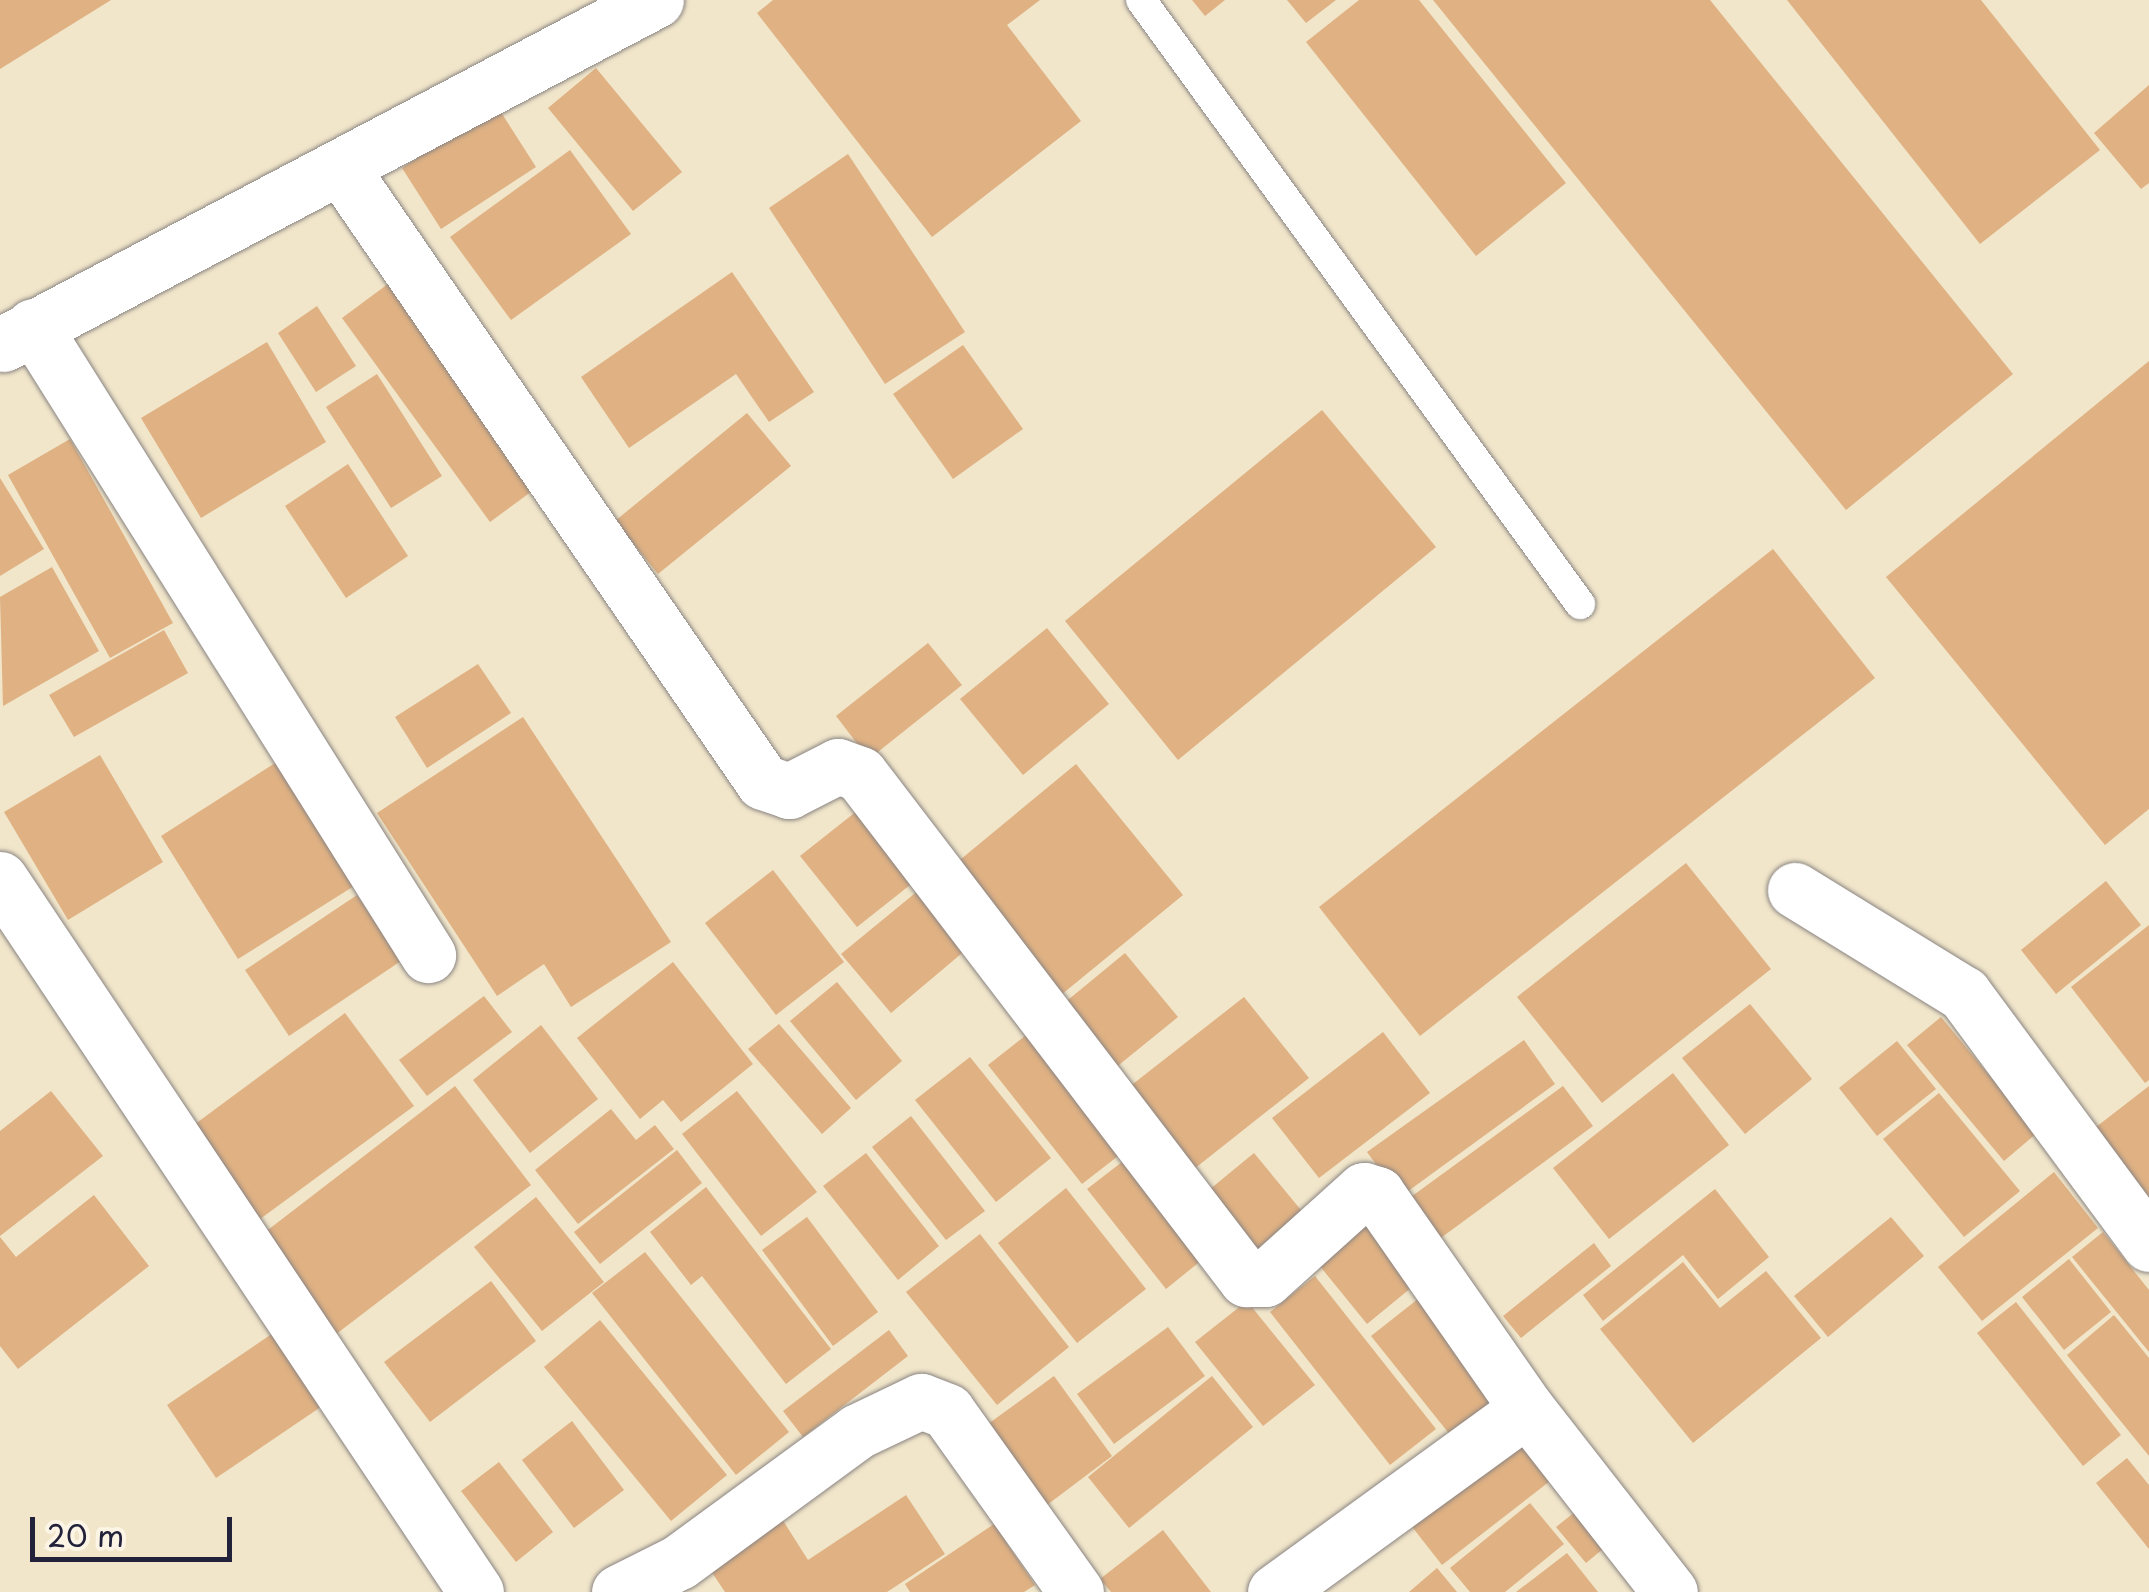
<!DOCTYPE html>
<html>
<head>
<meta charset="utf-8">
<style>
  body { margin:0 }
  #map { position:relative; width:2149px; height:1592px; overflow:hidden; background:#f1e6ca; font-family:"Playpen Sans",sans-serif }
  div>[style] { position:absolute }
  .building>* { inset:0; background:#dfb183 }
  .roads { filter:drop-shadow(0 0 2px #8a8482) drop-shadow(0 0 2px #8a8482) }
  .lane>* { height:30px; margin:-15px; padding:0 15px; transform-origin:15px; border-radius:15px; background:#fff }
  .street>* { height:55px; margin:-27.5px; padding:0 27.5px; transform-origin:27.5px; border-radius:27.5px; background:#fff }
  span { translate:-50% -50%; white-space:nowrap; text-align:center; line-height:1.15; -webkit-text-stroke:8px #fcf5e5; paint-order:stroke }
  .scale { position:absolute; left:30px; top:1517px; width:202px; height:45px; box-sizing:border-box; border:5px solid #22223b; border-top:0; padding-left:12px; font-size:30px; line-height:35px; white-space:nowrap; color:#22223b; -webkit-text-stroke:8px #fcf5e5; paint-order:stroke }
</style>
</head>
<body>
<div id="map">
  <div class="building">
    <div style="clip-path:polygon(0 0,111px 0,0 69px)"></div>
    <div style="clip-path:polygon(773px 0,1040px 0,1007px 25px,1081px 121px,932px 237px,757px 13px)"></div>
    <div style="clip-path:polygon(1192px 0,1225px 0,1205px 16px)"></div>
    <div style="clip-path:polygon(1287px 0,1336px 0,1306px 23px)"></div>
    <div style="clip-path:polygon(1359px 0,1419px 0,1566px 183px,1476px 256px,1306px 42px)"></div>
    <div style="clip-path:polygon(1433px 0,1710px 0,2013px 374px,1846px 510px)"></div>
    <div style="clip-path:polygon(1787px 0,1981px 0,2100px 150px,1980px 244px)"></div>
    <div style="clip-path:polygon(596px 68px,682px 172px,633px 211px,548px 108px)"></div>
    <div style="clip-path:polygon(2149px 85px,2149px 183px,2141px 189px,2094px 133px)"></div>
    <div style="clip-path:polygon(497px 106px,536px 167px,441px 229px,402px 168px)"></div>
    <div style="clip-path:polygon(570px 150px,631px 234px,511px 320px,450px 237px)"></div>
    <div style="clip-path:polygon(848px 154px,965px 332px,885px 384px,769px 208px)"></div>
    <div style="clip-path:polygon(732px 272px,814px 392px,769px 422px,736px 374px,629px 448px,581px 377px)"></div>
    <div style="clip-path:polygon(400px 275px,550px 478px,490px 522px,342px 318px)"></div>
    <div style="clip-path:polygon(317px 306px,356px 366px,316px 392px,278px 333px)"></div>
    <div style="clip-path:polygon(267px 342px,326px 442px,201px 518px,141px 418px)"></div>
    <div style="clip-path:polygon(963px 345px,1023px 429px,953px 479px,893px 394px)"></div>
    <div style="clip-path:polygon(2149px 361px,2149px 809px,2105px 845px,1886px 577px)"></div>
    <div style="clip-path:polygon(377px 374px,442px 476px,391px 508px,326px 407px)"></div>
    <div style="clip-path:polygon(1322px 410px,1436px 547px,1178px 760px,1065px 621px)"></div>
    <div style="clip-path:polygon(747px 413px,791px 466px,658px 574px,615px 521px)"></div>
    <div style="clip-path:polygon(70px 439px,173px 623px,110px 658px,8px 475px)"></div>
    <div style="clip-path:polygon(348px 464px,408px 556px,346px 598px,285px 506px)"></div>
    <div style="clip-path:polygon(0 478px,44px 549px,0 576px)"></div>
    <div style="clip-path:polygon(1773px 549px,1875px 678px,1420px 1036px,1319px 907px)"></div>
    <div style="clip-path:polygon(52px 567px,99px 651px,3px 706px,0 597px)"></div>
    <div style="clip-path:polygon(1047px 628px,1109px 704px,1023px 775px,960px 699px)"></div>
    <div style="clip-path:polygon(164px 630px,188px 673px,74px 737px,49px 695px)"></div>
    <div style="clip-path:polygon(928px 643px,962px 685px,869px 759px,836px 716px)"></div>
    <div style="clip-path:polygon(478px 664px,511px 713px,427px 768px,395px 717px)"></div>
    <div style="clip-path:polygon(523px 717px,671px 942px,571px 1007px,544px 964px,497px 996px,377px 813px)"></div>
    <div style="clip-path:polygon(100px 755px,163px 862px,68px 920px,4px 812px)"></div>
    <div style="clip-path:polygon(283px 758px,362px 881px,238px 959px,161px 836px)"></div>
    <div style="clip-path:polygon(1076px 764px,1183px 895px,1061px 995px,955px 864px)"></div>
    <div style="clip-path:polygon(867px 803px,924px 874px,857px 927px,800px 856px)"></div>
    <div style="clip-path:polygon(1686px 863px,1771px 969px,1602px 1103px,1517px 997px)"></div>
    <div style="clip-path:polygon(773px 870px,844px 962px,776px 1015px,705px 923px)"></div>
    <div style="clip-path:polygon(2106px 881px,2141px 925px,2056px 994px,2021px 950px)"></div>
    <div style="clip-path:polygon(925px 885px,974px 943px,891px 1013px,841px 954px)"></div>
    <div style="clip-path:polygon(357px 895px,401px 961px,289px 1036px,245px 970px)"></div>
    <div style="clip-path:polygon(2149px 925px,2149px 1080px,2145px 1083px,2071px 987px)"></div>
    <div style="clip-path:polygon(1125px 953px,1178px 1017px,1109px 1073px,1057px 1009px)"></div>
    <div style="clip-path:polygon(673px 962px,753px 1064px,681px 1122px,663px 1100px,640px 1119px,577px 1038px)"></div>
    <div style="clip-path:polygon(837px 982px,902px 1061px,856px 1100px,790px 1021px)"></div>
    <div style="clip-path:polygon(484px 996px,512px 1032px,427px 1096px,399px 1060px)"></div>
    <div style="clip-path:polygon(1244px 997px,1309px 1078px,1189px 1173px,1124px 1091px)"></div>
    <div style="clip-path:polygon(1750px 1004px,1812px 1079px,1745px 1134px,1682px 1058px)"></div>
    <div style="clip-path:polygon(345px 1013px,414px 1106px,252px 1225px,183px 1133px)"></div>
    <div style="clip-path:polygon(1941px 1017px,2037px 1133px,2004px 1161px,1907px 1045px)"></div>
    <div style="clip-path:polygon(779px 1024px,851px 1108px,822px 1134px,748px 1049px)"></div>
    <div style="clip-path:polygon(541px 1025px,598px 1099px,530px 1153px,473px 1080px)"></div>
    <div style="clip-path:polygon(1039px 1025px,1131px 1146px,1082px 1184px,988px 1065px)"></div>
    <div style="clip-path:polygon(1383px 1032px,1430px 1093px,1319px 1178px,1272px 1118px)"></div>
    <div style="clip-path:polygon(1524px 1040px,1555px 1084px,1400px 1197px,1367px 1152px)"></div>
    <div style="clip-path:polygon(1897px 1041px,1936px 1089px,1877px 1136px,1839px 1088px)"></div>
    <div style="clip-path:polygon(970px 1057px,1051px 1158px,996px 1202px,915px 1100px)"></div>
    <div style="clip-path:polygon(1673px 1073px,1729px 1145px,1609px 1239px,1553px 1168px)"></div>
    <div style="clip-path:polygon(455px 1086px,531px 1185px,335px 1335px,260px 1236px)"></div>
    <div style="clip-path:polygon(1563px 1086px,1593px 1126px,1434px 1243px,1404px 1202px)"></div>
    <div style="clip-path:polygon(2149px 1086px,2149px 1212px,2087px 1134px)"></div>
    <div style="clip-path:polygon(51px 1091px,103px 1156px,0 1236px,0 1131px)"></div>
    <div style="clip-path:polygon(737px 1091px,817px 1192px,761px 1236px,682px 1134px)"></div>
    <div style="clip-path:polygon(1939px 1093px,2020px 1191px,1964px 1237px,1883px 1139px)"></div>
    <div style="clip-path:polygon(611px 1109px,636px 1140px,655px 1125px,674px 1149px,578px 1224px,535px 1170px)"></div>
    <div style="clip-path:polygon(911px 1116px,985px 1211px,946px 1240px,872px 1147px)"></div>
    <div style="clip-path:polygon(677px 1150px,702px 1183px,600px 1264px,574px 1232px)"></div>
    <div style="clip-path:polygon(1135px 1152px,1213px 1251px,1166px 1289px,1087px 1189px)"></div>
    <div style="clip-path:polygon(866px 1153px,939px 1246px,898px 1280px,823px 1186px)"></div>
    <div style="clip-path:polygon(1254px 1153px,1315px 1227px,1258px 1273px,1198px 1199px)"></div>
    <div style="clip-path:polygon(2054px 1172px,2098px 1228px,1982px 1321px,1938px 1267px)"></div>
    <div style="clip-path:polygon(706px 1187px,831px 1349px,786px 1384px,702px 1276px,691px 1285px,650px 1232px)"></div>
    <div style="clip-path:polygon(1066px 1188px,1146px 1289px,1077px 1343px,998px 1243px)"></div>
    <div style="clip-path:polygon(1715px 1189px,1769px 1257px,1718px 1299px,1683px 1255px,1603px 1321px,1583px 1295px)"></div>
    <div style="clip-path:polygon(94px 1195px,149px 1266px,18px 1369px,0 1346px,0 1237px,16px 1257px)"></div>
    <div style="clip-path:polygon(536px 1197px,604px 1282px,542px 1331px,474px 1247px)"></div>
    <div style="clip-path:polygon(1368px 1199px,1428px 1274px,1367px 1324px,1306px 1249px)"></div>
    <div style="clip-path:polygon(807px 1217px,878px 1312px,833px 1346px,762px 1250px)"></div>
    <div style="clip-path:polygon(1891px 1217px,1924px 1256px,1828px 1337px,1794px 1296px)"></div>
    <div style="clip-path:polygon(2103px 1232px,2149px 1290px,2149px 1352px,2072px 1257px)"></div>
    <div style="clip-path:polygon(980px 1234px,1069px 1347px,997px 1405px,906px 1292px)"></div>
    <div style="clip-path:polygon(1594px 1243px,1611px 1266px,1521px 1338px,1503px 1316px)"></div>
    <div style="clip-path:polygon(645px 1252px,789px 1432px,736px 1475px,592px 1293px)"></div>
    <div style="clip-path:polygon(2069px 1259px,2111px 1312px,2064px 1350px,2022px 1297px)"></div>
    <div style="clip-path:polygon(1683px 1262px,1720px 1308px,1766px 1271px,1821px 1338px,1693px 1443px,1600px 1329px)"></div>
    <div style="clip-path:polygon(1315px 1276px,1436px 1429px,1390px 1465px,1270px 1312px)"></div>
    <div style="clip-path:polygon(491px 1281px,536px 1341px,430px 1422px,384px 1362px)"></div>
    <div style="clip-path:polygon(1423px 1295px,1507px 1400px,1455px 1441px,1371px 1336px)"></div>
    <div style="clip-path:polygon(1247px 1301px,1315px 1385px,1263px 1426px,1195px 1342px)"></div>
    <div style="clip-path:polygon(2016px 1302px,2121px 1435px,2083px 1466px,1977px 1333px)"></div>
    <div style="clip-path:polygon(2114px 1315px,2149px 1358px,2149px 1456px,2067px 1355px)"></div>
    <div style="clip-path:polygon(600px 1320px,727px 1475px,671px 1521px,544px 1367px)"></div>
    <div style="clip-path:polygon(285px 1325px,334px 1398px,216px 1478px,167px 1405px)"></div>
    <div style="clip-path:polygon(1168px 1327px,1205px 1376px,1114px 1444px,1077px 1394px)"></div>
    <div style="clip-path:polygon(889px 1330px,908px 1356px,803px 1437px,783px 1411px)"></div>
    <div style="clip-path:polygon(1054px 1376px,1112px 1456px,1047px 1505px,988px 1424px)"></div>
    <div style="clip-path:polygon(1212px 1376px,1253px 1427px,1129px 1528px,1088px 1477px)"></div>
    <div style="clip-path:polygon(572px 1421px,624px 1490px,574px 1528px,522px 1460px)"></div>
    <div style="clip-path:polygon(1515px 1427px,1554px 1478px,1442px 1565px,1402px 1514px)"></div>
    <div style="clip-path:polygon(2127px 1458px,2149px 1485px,2149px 1549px,2096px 1483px)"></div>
    <div style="clip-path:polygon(499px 1462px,553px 1532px,516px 1562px,461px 1491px)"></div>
    <div style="clip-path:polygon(906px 1495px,945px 1554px,887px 1592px,725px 1592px,709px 1568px,782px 1519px,808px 1560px)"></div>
    <div style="clip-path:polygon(1530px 1503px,1564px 1544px,1505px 1592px,1470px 1592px,1450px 1568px)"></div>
    <div style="clip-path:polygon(1585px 1504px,1615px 1539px,1586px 1563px,1556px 1527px)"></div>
    <div style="clip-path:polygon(994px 1524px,1035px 1585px,1024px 1592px,910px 1592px,905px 1584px)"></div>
    <div style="clip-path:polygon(1163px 1530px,1211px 1592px,1111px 1592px,1100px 1579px)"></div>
    <div style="clip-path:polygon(1567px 1553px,1598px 1592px,1516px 1592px)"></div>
    <div style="clip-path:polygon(1437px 1568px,1457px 1592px,1409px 1592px)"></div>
  </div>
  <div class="roads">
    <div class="lane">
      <div style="left:1141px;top:0;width:747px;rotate:53.99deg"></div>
    </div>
    <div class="street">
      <div style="left:341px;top:168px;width:745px;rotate:55.5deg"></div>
      <div style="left:763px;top:782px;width:28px;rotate:19deg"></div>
      <div style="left:789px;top:791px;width:55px;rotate:-27deg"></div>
      <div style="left:838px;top:766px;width:23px;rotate:20deg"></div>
      <div style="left:860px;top:774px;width:636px;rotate:52.61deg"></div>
      <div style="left:1246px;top:1279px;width:19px"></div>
      <div style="left:1265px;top:1279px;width:133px;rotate:-42deg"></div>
      <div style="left:1364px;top:1190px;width:14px;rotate:17deg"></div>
      <div style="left:1377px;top:1194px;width:262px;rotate:55.1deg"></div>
      <div style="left:1527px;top:1409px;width:232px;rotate:52deg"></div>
      <div style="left:33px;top:326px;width:743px;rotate:57.87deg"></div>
      <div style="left:3px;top:344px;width:738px;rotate:-27.78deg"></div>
      <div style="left:0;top:879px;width:857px;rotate:56.27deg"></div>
      <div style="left:1795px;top:890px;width:198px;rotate:31.6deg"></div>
      <div style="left:1964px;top:994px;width:311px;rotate:53.5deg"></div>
      <div style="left:619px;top:1592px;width:67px;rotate:-26.6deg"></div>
      <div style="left:679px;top:1562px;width:222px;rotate:-36.2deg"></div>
      <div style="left:858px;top:1431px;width:70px;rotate:-25.5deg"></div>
      <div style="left:921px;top:1401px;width:28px;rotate:21deg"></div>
      <div style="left:947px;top:1411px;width:222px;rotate:54.5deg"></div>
      <div style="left:1275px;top:1592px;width:311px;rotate:-36deg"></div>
    </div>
  </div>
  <div class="scale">20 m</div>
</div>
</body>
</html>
